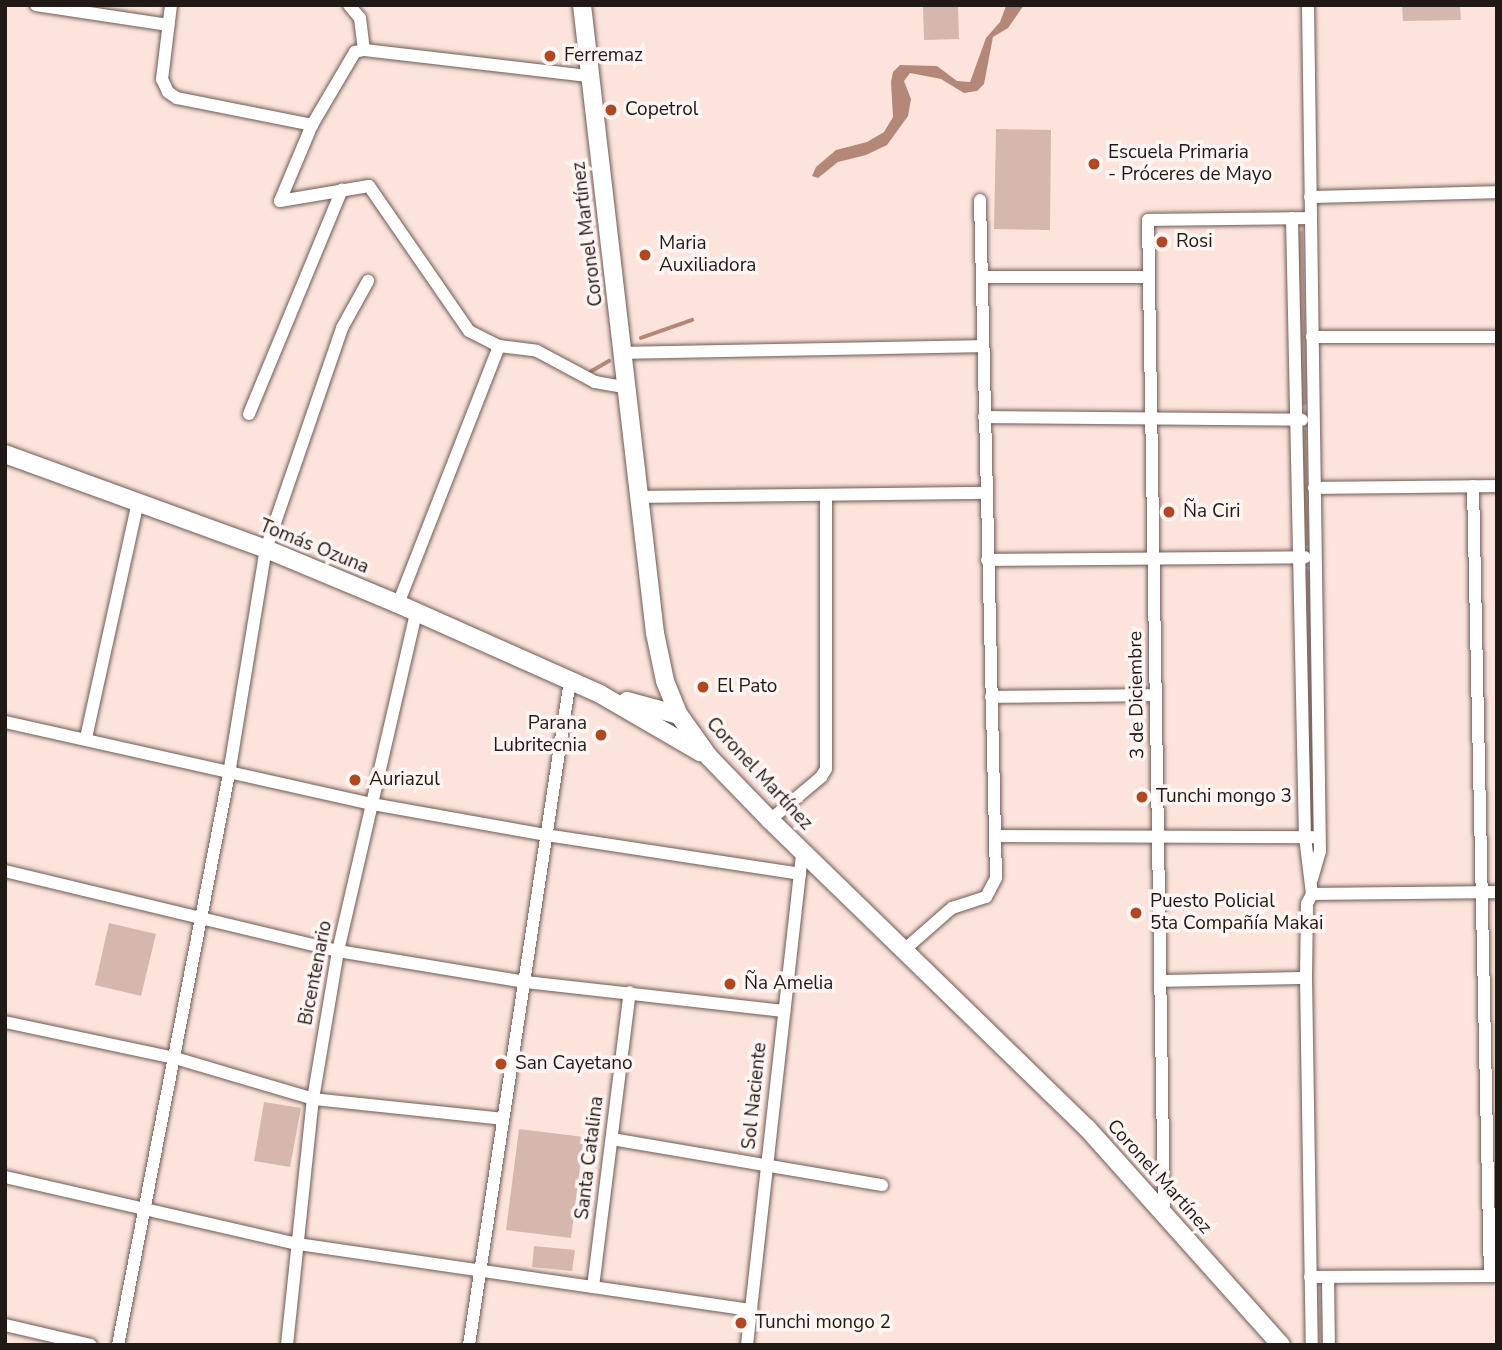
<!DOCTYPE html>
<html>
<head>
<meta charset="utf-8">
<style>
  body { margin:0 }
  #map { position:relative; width:1502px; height:1350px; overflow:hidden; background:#fce4dc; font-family:"Nunito Sans",sans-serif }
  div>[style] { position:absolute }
  .green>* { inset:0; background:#d5b7ad }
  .water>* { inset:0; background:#b58778 }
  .stream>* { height:3.5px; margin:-1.75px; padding:0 1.75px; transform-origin:1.75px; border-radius:1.75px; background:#b58778 }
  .roads { filter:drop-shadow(0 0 2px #6f5a54) drop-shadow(0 0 2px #6f5a54) }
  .street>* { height:12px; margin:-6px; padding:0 6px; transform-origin:6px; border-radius:6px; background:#fff }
  .secondary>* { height:18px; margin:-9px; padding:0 9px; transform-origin:9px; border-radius:9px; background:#fff }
  .dots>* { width:19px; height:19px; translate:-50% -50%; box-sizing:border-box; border:4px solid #fff5f2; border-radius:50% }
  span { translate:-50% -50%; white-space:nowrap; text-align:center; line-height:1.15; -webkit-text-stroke:7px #fff5f2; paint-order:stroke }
  .poi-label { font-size:19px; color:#211916 }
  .left { translate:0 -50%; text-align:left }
  .right { translate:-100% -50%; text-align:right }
  .street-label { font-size:19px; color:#211916 }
  .frame { position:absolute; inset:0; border:7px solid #211916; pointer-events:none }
</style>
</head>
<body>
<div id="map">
  <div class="green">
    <div style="clip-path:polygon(923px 5px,958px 5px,959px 39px,924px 40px)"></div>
    <div style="clip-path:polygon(1402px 5px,1460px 5px,1461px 20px,1403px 21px)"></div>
    <div style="clip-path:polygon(996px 129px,1051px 130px,1050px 230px,994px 229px)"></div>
    <div style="clip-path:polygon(1303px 231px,1307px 404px,1302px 406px,1297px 232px)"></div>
    <div style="clip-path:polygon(1306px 429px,1309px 545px,1304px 547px,1301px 430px)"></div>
    <div style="clip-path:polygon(1305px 568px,1310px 571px,1313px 829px,1310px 829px)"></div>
    <div style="clip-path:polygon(109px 923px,156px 934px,141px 996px,95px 985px)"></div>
    <div style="clip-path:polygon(264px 1102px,301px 1108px,290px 1167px,254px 1161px)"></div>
    <div style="clip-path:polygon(519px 1129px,584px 1137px,571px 1238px,506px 1230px)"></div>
    <div style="clip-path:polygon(534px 1246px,575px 1250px,572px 1271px,532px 1267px)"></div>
  </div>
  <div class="water">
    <div style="clip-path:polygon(1024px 5px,1008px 28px,993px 37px,984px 84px,977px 91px,964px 93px,941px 79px,910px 73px,904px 81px,911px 99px,908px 116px,887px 145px,866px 155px,838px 162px,818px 178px,812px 176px,816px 167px,836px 150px,867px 142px,884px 132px,893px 117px,891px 82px,893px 72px,900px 65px,937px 66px,957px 81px,970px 82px,986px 38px,1000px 22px,1006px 6px)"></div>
  </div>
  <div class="stream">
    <div style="left:641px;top:338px;width:54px;rotate:-19.4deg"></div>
    <div style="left:590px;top:372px;width:22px;rotate:-30deg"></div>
  </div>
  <div class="roads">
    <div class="street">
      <div style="left:36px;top:5px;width:134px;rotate:8.6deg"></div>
      <div style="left:171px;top:5px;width:75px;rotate:96.9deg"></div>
      <div style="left:162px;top:79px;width:14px;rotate:65deg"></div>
      <div style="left:168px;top:92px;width:11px;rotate:34deg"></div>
      <div style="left:177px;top:98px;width:138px;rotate:11.3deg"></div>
      <div style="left:349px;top:5px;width:17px;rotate:50deg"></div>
      <div style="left:360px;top:18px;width:32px;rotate:83deg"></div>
      <div style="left:1308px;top:5px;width:846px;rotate:89.19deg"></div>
      <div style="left:1320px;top:851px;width:29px;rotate:106deg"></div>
      <div style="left:1310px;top:197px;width:187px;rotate:-1.5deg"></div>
      <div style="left:280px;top:201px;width:90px;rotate:-9.6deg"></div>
      <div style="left:369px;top:186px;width:176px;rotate:55.4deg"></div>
      <div style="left:469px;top:331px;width:34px;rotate:27deg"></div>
      <div style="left:499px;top:346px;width:38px;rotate:7deg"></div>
      <div style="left:537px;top:351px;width:66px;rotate:28.1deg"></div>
      <div style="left:595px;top:382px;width:34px;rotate:10deg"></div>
      <div style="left:280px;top:201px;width:82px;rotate:-67.2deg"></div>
      <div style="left:312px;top:125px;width:85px;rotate:-59.5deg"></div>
      <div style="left:355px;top:52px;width:9px;rotate:-13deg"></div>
      <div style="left:364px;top:50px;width:226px;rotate:6.6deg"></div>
      <div style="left:1292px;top:218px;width:619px;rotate:88.8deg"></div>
      <div style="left:1305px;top:837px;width:57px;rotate:83deg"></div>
      <div style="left:1312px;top:894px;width:11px;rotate:117deg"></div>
      <div style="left:1307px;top:904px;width:74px;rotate:90.8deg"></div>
      <div style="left:1306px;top:978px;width:367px;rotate:89.1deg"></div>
      <div style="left:982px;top:277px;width:167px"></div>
      <div style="left:1312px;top:337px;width:185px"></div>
      <div style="left:623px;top:353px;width:360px;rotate:-1.1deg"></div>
      <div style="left:249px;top:414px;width:243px;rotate:-67.5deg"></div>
      <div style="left:984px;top:417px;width:318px;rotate:0.5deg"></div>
      <div style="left:1473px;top:486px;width:790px;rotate:88.77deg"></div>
      <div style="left:1314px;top:488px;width:183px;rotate:-0.6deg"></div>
      <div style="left:640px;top:497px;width:345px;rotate:-0.7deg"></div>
      <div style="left:987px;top:560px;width:318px;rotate:-0.5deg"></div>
      <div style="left:398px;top:604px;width:277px;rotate:-68.6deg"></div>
      <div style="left:991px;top:697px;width:165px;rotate:-0.7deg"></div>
      <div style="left:5px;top:722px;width:376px;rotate:12.6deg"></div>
      <div style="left:372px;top:804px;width:177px;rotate:10.1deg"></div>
      <div style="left:546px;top:835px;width:257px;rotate:8.7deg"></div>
      <div style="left:86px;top:738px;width:242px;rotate:-77.6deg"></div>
      <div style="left:770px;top:820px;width:67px;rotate:-40.1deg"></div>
      <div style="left:821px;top:777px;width:9px;rotate:-58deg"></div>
      <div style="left:826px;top:769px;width:274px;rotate:-90deg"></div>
      <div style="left:995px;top:836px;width:318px;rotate:0.2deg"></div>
      <div style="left:5px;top:871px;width:342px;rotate:13.5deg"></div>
      <div style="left:338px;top:951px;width:190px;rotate:9.4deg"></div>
      <div style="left:525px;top:982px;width:261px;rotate:6.4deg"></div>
      <div style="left:1312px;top:894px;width:185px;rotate:-0.6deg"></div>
      <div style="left:904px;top:950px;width:64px;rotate:-41.2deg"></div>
      <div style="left:952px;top:908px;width:36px;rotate:-18deg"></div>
      <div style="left:986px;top:897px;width:21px;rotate:-62deg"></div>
      <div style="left:996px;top:878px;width:678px;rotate:-91.35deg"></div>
      <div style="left:1161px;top:981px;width:145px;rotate:-1.2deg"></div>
      <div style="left:5px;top:1022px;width:174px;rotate:12deg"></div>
      <div style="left:175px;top:1058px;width:144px;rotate:16.5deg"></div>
      <div style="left:313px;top:1099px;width:191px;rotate:6deg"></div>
      <div style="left:612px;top:1139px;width:274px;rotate:9.7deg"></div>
      <div style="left:5px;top:1177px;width:301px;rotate:12.9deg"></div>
      <div style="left:298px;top:1244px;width:458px;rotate:8.3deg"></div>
      <div style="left:1164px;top:1212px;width:992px;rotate:-90.92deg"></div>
      <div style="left:1148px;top:220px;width:162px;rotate:-0.7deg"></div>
      <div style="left:1310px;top:1277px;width:186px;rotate:-0.3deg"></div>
      <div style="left:1328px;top:1277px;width:68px;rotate:89.2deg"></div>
      <div style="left:593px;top:1287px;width:297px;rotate:-82.9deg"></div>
      <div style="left:5px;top:1325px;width:88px;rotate:13.1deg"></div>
      <div style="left:118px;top:1345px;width:582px;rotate:-79deg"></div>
      <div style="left:229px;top:774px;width:228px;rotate:-80.7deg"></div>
      <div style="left:266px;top:549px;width:234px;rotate:-71deg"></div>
      <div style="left:342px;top:328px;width:54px;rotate:-61deg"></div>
      <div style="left:287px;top:1345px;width:247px;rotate:-84deg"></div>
      <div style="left:313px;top:1099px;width:150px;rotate:-80.4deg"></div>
      <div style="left:338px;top:951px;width:347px;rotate:-77deg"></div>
      <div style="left:469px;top:1345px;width:673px;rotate:-81.36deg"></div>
      <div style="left:747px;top:1345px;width:497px;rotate:-83.6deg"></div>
    </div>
    <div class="secondary">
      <div style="left:582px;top:5px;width:632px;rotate:83.37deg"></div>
      <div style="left:655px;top:633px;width:49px;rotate:78.2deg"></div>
      <div style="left:665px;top:681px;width:37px;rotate:68deg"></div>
      <div style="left:679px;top:715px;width:52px;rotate:54.5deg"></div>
      <div style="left:709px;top:757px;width:88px;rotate:45.9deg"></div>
      <div style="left:770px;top:820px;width:442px;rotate:44.2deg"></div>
      <div style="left:1087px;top:1128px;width:291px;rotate:48.2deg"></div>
      <div style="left:5px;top:454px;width:278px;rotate:20deg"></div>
      <div style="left:266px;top:549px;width:143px;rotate:22.6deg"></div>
      <div style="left:398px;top:604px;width:221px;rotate:24deg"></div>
      <div style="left:600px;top:694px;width:116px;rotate:30.1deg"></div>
      <div style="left:627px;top:701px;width:54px;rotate:15.1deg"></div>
    </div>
  </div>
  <div class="dots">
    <div style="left:550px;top:56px;background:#af4823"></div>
    <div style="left:611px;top:110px;background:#af4823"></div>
    <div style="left:1094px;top:164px;background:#af4823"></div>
    <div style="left:1162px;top:242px;background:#af4823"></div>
    <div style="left:645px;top:255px;background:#af4823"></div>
    <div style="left:1169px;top:512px;background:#af4823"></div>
    <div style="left:703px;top:687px;background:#af4823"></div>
    <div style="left:601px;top:735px;background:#af4823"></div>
    <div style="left:355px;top:780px;background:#af4823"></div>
    <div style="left:1142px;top:797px;background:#af4823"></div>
    <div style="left:1136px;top:913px;background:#af4823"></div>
    <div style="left:730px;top:984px;background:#af4823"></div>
    <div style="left:501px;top:1064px;background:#af4823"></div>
    <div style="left:741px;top:1323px;background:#af4823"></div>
  </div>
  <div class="poi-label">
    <span class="left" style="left:564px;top:56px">Ferremaz</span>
    <span class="left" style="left:625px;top:110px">Copetrol</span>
    <span class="left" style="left:1108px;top:164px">Escuela Primaria<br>- Próceres de Mayo</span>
    <span class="left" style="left:1176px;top:242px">Rosi</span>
    <span class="left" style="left:659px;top:255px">Maria<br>Auxiliadora</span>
    <span class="left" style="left:1183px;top:512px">Ña Ciri</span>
    <span class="left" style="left:717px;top:687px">El Pato</span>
    <span class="right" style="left:587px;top:735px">Parana<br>Lubritecnia</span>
    <span class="left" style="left:369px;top:780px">Auriazul</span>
    <span class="left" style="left:1156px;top:797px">Tunchi mongo 3</span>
    <span class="left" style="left:1150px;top:913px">Puesto Policial<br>5ta Compañía Makai</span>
    <span class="left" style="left:744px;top:984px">Ña Amelia</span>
    <span class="left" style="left:515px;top:1064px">San Cayetano</span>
    <span class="left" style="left:755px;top:1323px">Tunchi mongo 2</span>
  </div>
  <div class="street-label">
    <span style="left:588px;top:234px;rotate:-97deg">Coronel Martínez</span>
    <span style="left:314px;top:547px;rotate:22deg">Tomás Ozuna</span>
    <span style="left:1137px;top:695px;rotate:-91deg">3 de Diciembre</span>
    <span style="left:759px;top:774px;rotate:47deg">Coronel Martínez</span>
    <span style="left:316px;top:973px;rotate:-79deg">Bicentenario</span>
    <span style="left:755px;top:1096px;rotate:-84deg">Sol Naciente</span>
    <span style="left:590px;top:1158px;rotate:-83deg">Santa Catalina</span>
    <span style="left:1159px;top:1177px;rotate:48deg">Coronel Martínez</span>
  </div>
  <div class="frame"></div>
</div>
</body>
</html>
